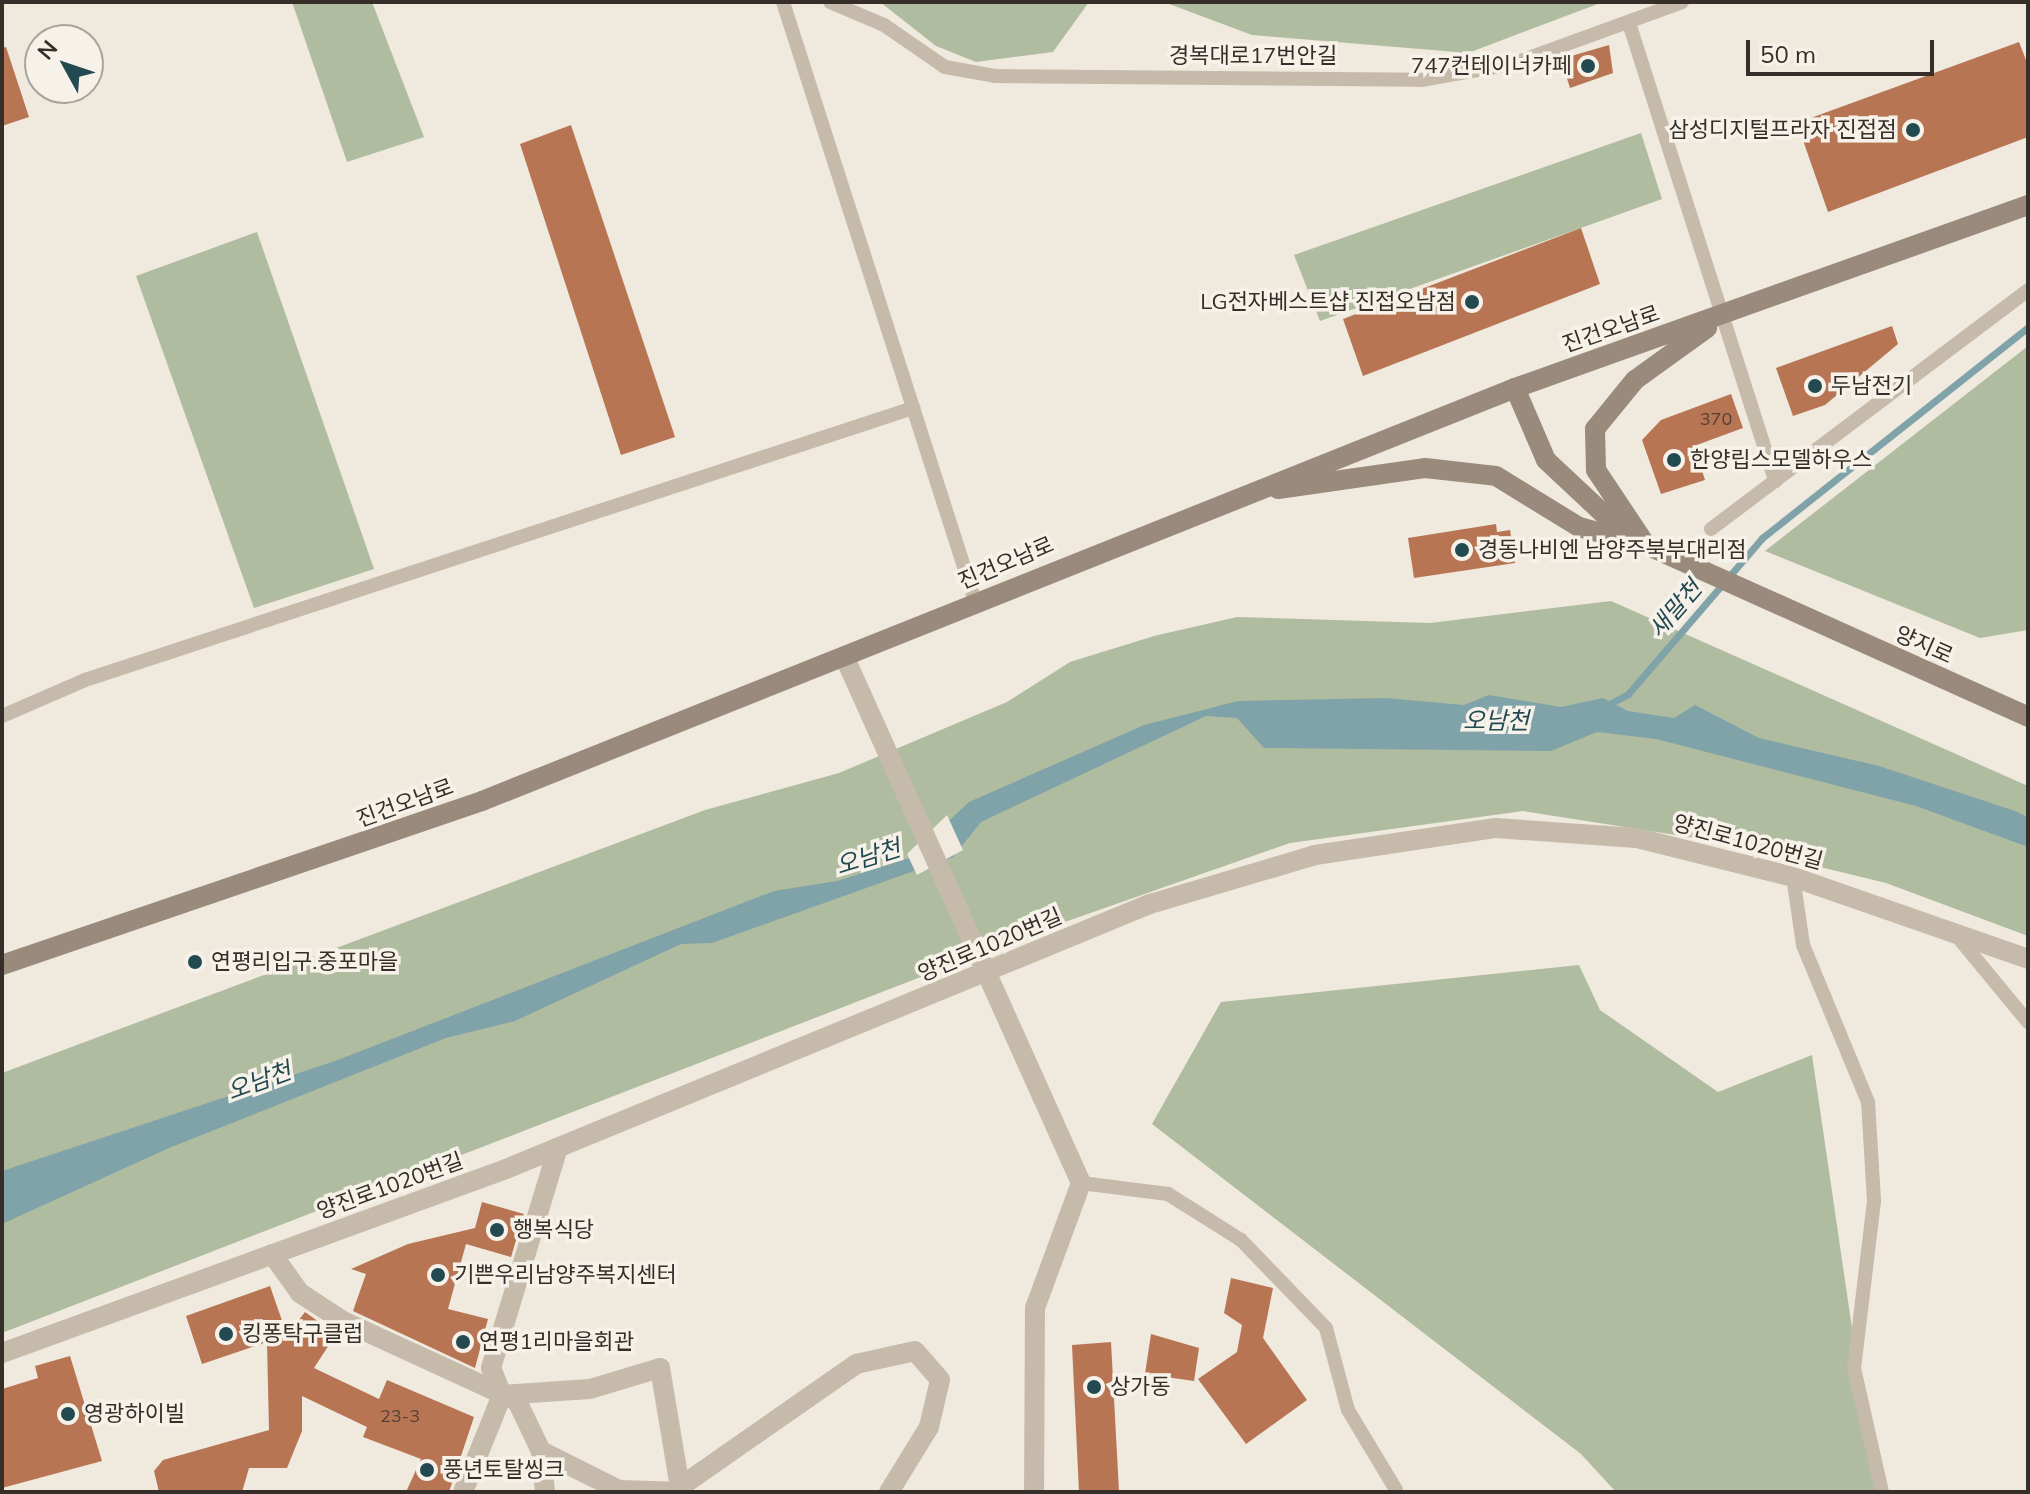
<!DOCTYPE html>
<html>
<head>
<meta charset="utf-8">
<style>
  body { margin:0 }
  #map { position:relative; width:2030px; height:1494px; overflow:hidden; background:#efe9de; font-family:Mulish,"Noto Sans KR",sans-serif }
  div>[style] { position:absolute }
  .green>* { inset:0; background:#b0bc9f }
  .water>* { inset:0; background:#80a3a9 }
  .pier>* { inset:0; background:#efe9de }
  .stream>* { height:7px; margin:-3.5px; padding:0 3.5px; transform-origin:3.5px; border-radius:3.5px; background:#80a3a9 }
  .building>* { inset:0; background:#b77554 }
  .lane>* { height:14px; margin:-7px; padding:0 7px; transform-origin:7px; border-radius:7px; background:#c6baab }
  .street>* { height:20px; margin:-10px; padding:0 10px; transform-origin:10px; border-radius:10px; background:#c6baab }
  .secondary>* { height:20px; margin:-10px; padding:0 10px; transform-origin:10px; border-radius:10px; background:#998a7c }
  .dots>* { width:22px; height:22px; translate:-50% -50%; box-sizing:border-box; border:4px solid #f7f2e9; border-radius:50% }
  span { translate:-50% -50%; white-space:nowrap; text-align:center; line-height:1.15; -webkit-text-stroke:7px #f7f2e9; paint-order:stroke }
  .number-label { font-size:18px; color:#564034 }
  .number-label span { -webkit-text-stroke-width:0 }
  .street-label { font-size:22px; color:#352e29 }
  .poi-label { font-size:22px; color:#352e29 }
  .right { translate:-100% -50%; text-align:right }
  .left { translate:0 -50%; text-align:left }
  .water-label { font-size:24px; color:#244a51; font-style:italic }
  .frame { position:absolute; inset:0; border:4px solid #352e29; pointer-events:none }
  .north { position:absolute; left:24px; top:24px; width:80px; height:80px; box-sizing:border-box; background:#f7f2e9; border:2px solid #a9a49c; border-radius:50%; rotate:310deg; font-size:22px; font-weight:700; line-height:32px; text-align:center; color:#352e29 }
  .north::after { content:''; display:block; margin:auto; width:28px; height:36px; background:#244a51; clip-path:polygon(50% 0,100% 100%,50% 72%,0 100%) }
  .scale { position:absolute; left:1746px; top:40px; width:188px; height:36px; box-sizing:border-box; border:4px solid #352e29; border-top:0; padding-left:10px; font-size:24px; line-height:28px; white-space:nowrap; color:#352e29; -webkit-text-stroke:6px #f7f2e9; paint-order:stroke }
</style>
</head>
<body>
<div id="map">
  <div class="green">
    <div style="clip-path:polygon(292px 2px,372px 2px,424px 137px,347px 162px)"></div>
    <div style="clip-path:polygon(880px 2px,1089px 2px,1053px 52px,976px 62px,936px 46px)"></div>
    <div style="clip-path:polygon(1164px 2px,1603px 2px,1468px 53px,1252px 35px)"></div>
    <div style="clip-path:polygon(1641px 133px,1662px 199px,1320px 321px,1294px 255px)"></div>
    <div style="clip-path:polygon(257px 232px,374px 569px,254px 608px,136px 276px)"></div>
    <div style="clip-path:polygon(2028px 346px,2028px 630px,1980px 638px,1765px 551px)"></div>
    <div style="clip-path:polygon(1611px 601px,2028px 786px,2028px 936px,1886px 883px,1714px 841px,1523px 811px,1290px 843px,1042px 930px,2px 1333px,2px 1073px,705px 810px,839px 773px,1007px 702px,1070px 662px,1154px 636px,1237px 617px,1430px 623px)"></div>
    <div style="clip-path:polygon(1579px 965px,1600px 1010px,1718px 1092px,1812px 1055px,1876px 1492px,1616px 1492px,1581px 1454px,1152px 1124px,1221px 1002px)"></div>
  </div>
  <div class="water">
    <div style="clip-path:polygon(1489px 695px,1561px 707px,1603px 698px,1628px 711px,1674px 718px,1695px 705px,1759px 738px,1879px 766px,2015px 811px,2028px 817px,2028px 847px,1916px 806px,1656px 739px,1597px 732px,1551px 751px,1264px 748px,1237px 718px,1206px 716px,981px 822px,953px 857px,712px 943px,681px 944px,515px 1021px,446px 1038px,169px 1148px,2px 1224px,2px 1171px,335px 1061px,774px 891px,837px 881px,909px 858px,969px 802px,1144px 725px,1238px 701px,1386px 698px,1464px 705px)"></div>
  </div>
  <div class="pier">
    <div style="clip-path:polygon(947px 815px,963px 850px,917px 875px,907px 854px)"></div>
  </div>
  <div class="stream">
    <div style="left:1603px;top:707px;width:28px;rotate:-27deg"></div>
    <div style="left:1628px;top:694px;width:206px;rotate:-49.3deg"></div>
    <div style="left:1762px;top:538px;width:340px;rotate:-38.4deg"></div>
  </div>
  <div class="building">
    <div style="clip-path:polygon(2019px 42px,2028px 65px,2028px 137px,1828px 212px,1797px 123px)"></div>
    <div style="clip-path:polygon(1609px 45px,1613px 73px,1570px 88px,1561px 59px)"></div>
    <div style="clip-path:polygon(6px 47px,29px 117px,2px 126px,2px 48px)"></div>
    <div style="clip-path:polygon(571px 125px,675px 437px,621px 455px,520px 144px)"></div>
    <div style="clip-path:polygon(1581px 228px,1600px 284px,1363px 376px,1343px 319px)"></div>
    <div style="clip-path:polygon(1892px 326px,1898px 344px,1825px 405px,1793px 416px,1776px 368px)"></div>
    <div style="clip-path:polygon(1731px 394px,1743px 428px,1694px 446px,1705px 480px,1661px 494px,1642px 440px,1661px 420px)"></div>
    <div style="clip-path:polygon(1496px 524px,1497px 532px,1510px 530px,1515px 563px,1414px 578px,1408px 538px)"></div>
    <div style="clip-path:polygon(482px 1202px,524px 1214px,511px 1257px,466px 1244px,448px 1309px,488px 1319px,475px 1368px,353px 1311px,366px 1274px,351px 1269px,408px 1244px,475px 1228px)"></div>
    <div style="clip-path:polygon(1231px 1278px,1273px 1288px,1263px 1338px,1307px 1400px,1246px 1444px,1198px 1379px,1237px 1352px,1242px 1325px,1224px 1313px)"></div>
    <div style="clip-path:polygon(270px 1286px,287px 1335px,305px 1312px,336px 1334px,314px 1368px,379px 1399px,387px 1380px,474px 1417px,449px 1492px,406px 1492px,421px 1459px,363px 1437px,367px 1427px,302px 1396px,302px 1431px,287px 1468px,249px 1468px,242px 1492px,159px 1492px,154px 1471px,163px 1460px,269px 1430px,267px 1342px,202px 1364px,186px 1316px)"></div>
    <div style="clip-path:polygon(1151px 1334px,1199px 1348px,1194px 1381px,1145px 1374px)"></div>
    <div style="clip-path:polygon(1111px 1342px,1119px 1492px,1079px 1492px,1072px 1345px)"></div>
    <div style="clip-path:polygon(70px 1356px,102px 1461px,2px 1488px,2px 1389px,38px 1378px,35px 1366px)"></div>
  </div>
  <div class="lane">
    <div style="left:783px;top:2px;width:629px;rotate:72.23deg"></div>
    <div style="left:830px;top:2px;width:59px;rotate:23.1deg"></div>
    <div style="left:884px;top:25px;width:74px;rotate:34.5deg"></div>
    <div style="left:945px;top:67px;width:52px;rotate:10deg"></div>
    <div style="left:996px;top:76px;width:425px;rotate:0.5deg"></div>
    <div style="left:1421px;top:80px;width:92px;rotate:-10deg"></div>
    <div style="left:1512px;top:64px;width:181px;rotate:-20deg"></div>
    <div style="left:1629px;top:23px;width:481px;rotate:72.3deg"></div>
    <div style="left:1711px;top:529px;width:397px;rotate:-37deg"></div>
    <div style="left:2px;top:716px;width:90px;rotate:-23.4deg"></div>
    <div style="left:85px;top:680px;width:872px;rotate:-18.19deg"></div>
    <div style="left:1793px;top:877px;width:69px;rotate:81.6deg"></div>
    <div style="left:1803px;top:945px;width:170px;rotate:67.5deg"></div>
    <div style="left:1868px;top:1102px;width:99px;rotate:86.5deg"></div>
    <div style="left:1874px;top:1201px;width:168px;rotate:96.8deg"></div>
    <div style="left:1854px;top:1368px;width:127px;rotate:77.3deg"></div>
    <div style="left:1957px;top:936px;width:112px;rotate:50.5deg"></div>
    <div style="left:1081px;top:1183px;width:88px;rotate:7.2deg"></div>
    <div style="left:1168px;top:1194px;width:86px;rotate:32.2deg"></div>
    <div style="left:1241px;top:1240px;width:122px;rotate:46deg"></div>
    <div style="left:1326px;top:1328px;width:85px;rotate:75deg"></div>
    <div style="left:1348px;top:1410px;width:93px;rotate:59deg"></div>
  </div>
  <div class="street">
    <div style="left:845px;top:658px;width:576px;rotate:65.79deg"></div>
    <div style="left:1081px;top:1183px;width:133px;rotate:110.2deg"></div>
    <div style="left:1035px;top:1308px;width:184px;rotate:90.3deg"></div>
    <div style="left:272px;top:1254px;width:48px;rotate:54.3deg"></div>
    <div style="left:300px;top:1293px;width:51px;rotate:33.1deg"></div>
    <div style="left:343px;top:1321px;width:192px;rotate:24.7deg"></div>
    <div style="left:517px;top:1401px;width:55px;rotate:64.4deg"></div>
    <div style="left:541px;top:1451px;width:41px;rotate:84.4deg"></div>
    <div style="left:2px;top:1353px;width:537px;rotate:-20.06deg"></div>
    <div style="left:506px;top:1169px;width:696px;rotate:-22.37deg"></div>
    <div style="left:1150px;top:904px;width:172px;rotate:-16.5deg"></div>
    <div style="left:1315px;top:855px;width:183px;rotate:-8.5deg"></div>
    <div style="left:1496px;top:828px;width:141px;rotate:4.1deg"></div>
    <div style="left:1637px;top:838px;width:161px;rotate:14deg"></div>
    <div style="left:1793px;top:877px;width:249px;rotate:19.2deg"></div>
    <div style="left:502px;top:1395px;width:88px;rotate:-3.9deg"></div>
    <div style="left:590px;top:1389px;width:73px;rotate:-16.7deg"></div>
    <div style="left:660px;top:1368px;width:121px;rotate:80.5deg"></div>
    <div style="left:680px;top:1487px;width:215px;rotate:-34.9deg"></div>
    <div style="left:856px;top:1364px;width:60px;rotate:-12.4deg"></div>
    <div style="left:915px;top:1351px;width:38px;rotate:49deg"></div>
    <div style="left:940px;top:1380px;width:48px;rotate:103.2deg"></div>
    <div style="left:929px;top:1427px;width:76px;rotate:121.6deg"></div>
    <div style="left:541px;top:1451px;width:87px;rotate:26.6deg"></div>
    <div style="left:619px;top:1490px;width:64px;rotate:1.8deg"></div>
    <div style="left:463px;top:1492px;width:105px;rotate:-68.1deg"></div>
    <div style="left:502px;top:1395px;width:29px;rotate:-112deg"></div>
    <div style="left:491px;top:1368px;width:230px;rotate:-73.1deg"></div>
  </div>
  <div class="secondary">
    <div style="left:1515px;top:388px;width:78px;rotate:66.7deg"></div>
    <div style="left:1546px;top:460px;width:108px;rotate:43.1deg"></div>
    <div style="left:1278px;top:489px;width:148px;rotate:-8.1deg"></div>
    <div style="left:1425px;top:468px;width:71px;rotate:6.4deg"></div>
    <div style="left:1496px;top:476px;width:97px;rotate:31.6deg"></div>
    <div style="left:1579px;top:527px;width:69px;rotate:15deg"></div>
    <div style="left:1646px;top:545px;width:419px;rotate:24.2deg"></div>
    <div style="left:1646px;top:545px;width:90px;rotate:-123.7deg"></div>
    <div style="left:1596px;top:470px;width:41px;rotate:-91.4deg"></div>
    <div style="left:1595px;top:429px;width:63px;rotate:-50.8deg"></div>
    <div style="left:1635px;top:380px;width:89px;rotate:-35.8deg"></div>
    <div style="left:2px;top:965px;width:507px;rotate:-18.86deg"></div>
    <div style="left:482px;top:801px;width:1113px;rotate:-21.79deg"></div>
    <div style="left:1515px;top:388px;width:545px;rotate:-19.63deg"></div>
  </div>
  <div class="dots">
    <div style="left:1588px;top:66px;background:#244a51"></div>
    <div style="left:1913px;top:130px;background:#244a51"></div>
    <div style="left:1472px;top:302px;background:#244a51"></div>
    <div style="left:1815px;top:386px;background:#244a51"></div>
    <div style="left:1674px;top:460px;background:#244a51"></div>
    <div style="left:1462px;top:550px;background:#244a51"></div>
    <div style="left:195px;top:962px;background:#244a51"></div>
    <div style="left:497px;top:1230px;background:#244a51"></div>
    <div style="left:438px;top:1275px;background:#244a51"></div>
    <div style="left:226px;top:1334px;background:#244a51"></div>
    <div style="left:463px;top:1342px;background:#244a51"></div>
    <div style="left:1094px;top:1387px;background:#244a51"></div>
    <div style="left:68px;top:1414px;background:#244a51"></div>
    <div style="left:427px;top:1470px;background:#244a51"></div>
  </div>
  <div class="number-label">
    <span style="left:1716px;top:419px">370</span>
    <span style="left:400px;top:1416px">23-3</span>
  </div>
  <div class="street-label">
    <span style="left:1253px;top:56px">경복대로17번안길</span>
    <span style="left:1611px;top:329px;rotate:-19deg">진건오남로</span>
    <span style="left:1006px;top:563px;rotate:-23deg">진건오남로</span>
    <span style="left:1924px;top:645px;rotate:24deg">양지로</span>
    <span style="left:405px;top:803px;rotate:-20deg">진건오남로</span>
    <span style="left:1748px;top:842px;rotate:15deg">양진로1020번길</span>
    <span style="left:990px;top:945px;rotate:-23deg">양진로1020번길</span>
    <span style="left:390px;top:1186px;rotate:-20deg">양진로1020번길</span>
  </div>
  <div class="poi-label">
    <span class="right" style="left:1572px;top:66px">747컨테이너카페</span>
    <span class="right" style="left:1897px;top:130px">삼성디지털프라자 진접점</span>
    <span class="right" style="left:1456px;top:302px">LG전자베스트샵 진접오남점</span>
    <span class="left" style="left:1831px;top:386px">두남전기</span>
    <span class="left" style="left:1690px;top:460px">한양립스모델하우스</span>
    <span class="left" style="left:1478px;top:550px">경동나비엔 남양주북부대리점</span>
    <span class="left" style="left:211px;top:962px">연평리입구.중포마을</span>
    <span class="left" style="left:513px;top:1230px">행복식당</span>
    <span class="left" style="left:454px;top:1275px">기쁜우리남양주복지센터</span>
    <span class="left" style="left:242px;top:1334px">킹퐁탁구클럽</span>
    <span class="left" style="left:479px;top:1342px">연평1리마을회관</span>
    <span class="left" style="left:1110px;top:1387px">상가동</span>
    <span class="left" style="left:84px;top:1414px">영광하이빌</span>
    <span class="left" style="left:443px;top:1470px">풍년토탈씽크</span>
  </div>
  <div class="water-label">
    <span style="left:1675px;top:609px;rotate:-49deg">새말천</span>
    <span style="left:1496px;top:721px">오남천</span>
    <span style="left:868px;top:857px;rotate:-17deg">오남천</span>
    <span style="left:259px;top:1081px;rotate:-20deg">오남천</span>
  </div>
  <div class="frame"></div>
  <div class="north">N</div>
  <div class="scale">50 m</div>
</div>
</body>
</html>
